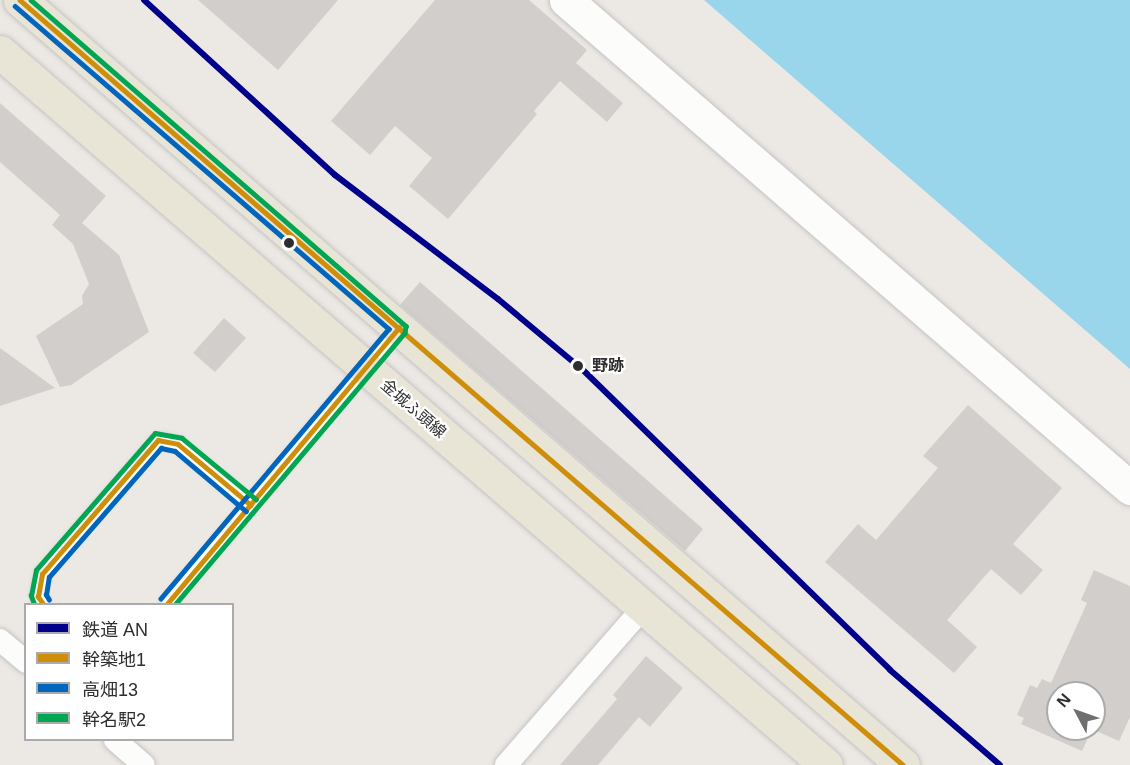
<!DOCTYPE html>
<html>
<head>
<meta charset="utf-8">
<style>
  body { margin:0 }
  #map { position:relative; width:1130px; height:765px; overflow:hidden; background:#ece8e4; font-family:Helvetica,"Noto Sans JP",sans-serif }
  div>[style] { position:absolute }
  .water>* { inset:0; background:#99d6ec }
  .building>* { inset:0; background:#d1cecb }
  .roads { filter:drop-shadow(0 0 2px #c5c4c5) drop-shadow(0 0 2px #c5c4c5) }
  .lane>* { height:12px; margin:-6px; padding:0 6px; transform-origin:6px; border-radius:6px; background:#fcfcfb }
  .street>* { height:22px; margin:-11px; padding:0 11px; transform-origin:11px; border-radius:11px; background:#fcfcfb }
  .secondary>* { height:33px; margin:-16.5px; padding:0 16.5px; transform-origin:16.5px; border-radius:16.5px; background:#fcfcfb }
  .primary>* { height:33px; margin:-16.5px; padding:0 16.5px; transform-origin:16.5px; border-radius:16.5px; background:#e8e4d6 }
  .bus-1>* { height:4.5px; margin:-2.25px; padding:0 2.25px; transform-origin:2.25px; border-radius:2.25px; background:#cf8e09 }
  .bus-2>* { height:4.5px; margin:-2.25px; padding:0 2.25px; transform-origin:2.25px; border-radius:2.25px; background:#0065bd }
  .bus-3>* { height:4.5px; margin:-2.25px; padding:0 2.25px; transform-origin:2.25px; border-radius:2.25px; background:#00a651 }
  .rail-1>* { height:6px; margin:-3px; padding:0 3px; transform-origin:3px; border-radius:3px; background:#00008b }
  .dots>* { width:16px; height:16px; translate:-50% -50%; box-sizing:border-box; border:3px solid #fff; border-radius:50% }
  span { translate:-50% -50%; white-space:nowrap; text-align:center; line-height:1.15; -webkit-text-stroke:4.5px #fff; paint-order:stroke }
  .stop-label { font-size:16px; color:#2e2e2e; font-weight:700 }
  .left { translate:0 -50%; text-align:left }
  .street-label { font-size:16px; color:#2e2e2e }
  .legend { position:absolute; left:24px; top:603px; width:210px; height:138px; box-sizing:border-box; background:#fff; border:2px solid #ababab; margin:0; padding:8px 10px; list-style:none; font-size:18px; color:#2e2e2e }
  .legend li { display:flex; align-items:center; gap:12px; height:30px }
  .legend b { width:30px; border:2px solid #ababab }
  .north { position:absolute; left:1046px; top:681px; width:60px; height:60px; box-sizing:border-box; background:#fff; border:2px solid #ababab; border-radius:50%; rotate:311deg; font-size:16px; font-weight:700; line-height:24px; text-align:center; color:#2e2e2e }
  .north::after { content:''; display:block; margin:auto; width:21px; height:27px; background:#706f6e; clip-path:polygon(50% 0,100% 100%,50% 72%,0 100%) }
</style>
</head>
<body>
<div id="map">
  <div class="water">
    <div style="clip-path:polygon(704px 0,1130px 0,1130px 369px,972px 232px)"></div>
  </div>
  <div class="building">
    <div style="clip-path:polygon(198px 0,338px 0,278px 70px)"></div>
    <div style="clip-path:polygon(435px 0,529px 0,587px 50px,576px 63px,623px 103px,607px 122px,560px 81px,534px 111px,537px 114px,448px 219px,409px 186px,432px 158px,395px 126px,370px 155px,331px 121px)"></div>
    <div style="clip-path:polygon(0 103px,106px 196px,82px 223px,119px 255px,149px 332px,71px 385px,60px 387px,36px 336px,83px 304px,82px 296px,89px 284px,73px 244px,52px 225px,60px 215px,0 162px)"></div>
    <div style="clip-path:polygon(420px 282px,703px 529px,685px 551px,400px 305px)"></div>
    <div style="clip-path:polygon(224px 318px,246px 338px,215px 372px,193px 353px)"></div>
    <div style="clip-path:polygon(0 348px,55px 388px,0 406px)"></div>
    <div style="clip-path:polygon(968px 405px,1062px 488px,1013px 544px,1043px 570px,1021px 595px,991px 569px,947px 620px,977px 647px,954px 673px,825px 562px,858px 524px,876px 540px,938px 468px,923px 456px)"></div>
    <div style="clip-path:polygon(evenodd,1094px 570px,1130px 586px,1130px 717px,1119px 741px,1092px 729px,1082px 751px,1021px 724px,1024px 718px,1017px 715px,1030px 685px,1037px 688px,1042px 679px,1051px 683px,1087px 603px,1081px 600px,1094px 570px,1058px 693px,1094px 693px,1094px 729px,1058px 729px,1058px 693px)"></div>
    <div style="clip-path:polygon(646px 656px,683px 688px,650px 727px,639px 717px,598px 765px,560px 765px,617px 699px,613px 695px)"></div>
  </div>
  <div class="roads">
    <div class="lane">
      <div style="left:43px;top:604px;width:9px;rotate:-126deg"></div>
      <div style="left:38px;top:597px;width:23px;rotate:-80deg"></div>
      <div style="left:42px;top:574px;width:177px;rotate:-49.1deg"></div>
      <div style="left:158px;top:440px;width:20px;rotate:11deg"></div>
      <div style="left:178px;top:444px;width:95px;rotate:39.9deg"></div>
      <div style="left:167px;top:604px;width:359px;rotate:-50deg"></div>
    </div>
    <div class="street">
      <div style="left:0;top:640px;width:34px;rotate:40deg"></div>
      <div style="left:115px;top:740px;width:38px;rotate:41deg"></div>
      <div style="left:506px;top:765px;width:208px;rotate:-48.9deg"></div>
    </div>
    <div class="secondary">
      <div style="left:566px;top:0;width:746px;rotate:40.87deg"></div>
    </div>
    <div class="primary">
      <div style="left:20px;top:0;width:1168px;rotate:40.9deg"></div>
      <div style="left:0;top:52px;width:1091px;rotate:40.8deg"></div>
    </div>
  </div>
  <div class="bus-1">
    <div style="left:20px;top:0;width:1168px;rotate:40.9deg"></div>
    <div style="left:43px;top:604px;width:9px;rotate:-126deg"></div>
    <div style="left:38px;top:597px;width:23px;rotate:-80deg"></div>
    <div style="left:42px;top:574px;width:177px;rotate:-49.1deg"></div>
    <div style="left:158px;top:440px;width:20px;rotate:11deg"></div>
    <div style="left:178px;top:444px;width:95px;rotate:39.9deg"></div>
    <div style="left:167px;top:604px;width:361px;rotate:-50deg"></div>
  </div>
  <div class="bus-2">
    <div style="left:15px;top:6px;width:494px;rotate:40.8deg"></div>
    <div style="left:389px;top:329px;width:353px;rotate:130.2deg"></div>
    <div style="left:49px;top:600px;width:6px;rotate:-121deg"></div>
    <div style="left:46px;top:595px;width:18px;rotate:-81deg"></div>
    <div style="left:49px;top:577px;width:171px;rotate:-49deg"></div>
    <div style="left:161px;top:448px;width:14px;rotate:12deg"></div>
    <div style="left:175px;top:451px;width:93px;rotate:40.2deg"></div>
  </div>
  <div class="bus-3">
    <div style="left:31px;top:0;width:497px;rotate:41deg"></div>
    <div style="left:406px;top:326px;width:7px;rotate:98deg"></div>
    <div style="left:405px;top:333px;width:355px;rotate:130.2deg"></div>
    <div style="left:34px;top:604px;width:9px;rotate:-111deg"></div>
    <div style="left:31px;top:596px;width:26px;rotate:-79deg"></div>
    <div style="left:36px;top:570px;width:181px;rotate:-49deg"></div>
    <div style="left:155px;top:433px;width:27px;rotate:10deg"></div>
    <div style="left:182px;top:438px;width:96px;rotate:39.5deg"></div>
  </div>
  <div class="rail-1">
    <div style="left:144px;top:0;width:259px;rotate:42.5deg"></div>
    <div style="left:335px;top:175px;width:205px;rotate:37.3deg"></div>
    <div style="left:498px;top:299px;width:111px;rotate:39.9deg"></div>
    <div style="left:583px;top:370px;width:429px;rotate:44.3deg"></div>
    <div style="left:890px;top:670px;width:145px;rotate:40.8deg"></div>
  </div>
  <div class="dots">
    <div style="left:289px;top:243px;background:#2e2e2e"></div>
    <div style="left:578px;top:366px;background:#2e2e2e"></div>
  </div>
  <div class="stop-label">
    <span class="left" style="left:592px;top:366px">野跡</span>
  </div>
  <div class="street-label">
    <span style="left:413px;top:409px;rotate:41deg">金城ふ頭線</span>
  </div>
  <ul class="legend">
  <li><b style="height:8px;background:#00008b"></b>鉄道 AN</li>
  <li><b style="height:8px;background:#cf8e09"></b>幹築地1</li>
  <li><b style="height:8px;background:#0065bd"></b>高畑13</li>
  <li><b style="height:8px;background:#00a651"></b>幹名駅2</li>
  </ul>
  <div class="north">N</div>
</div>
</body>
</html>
